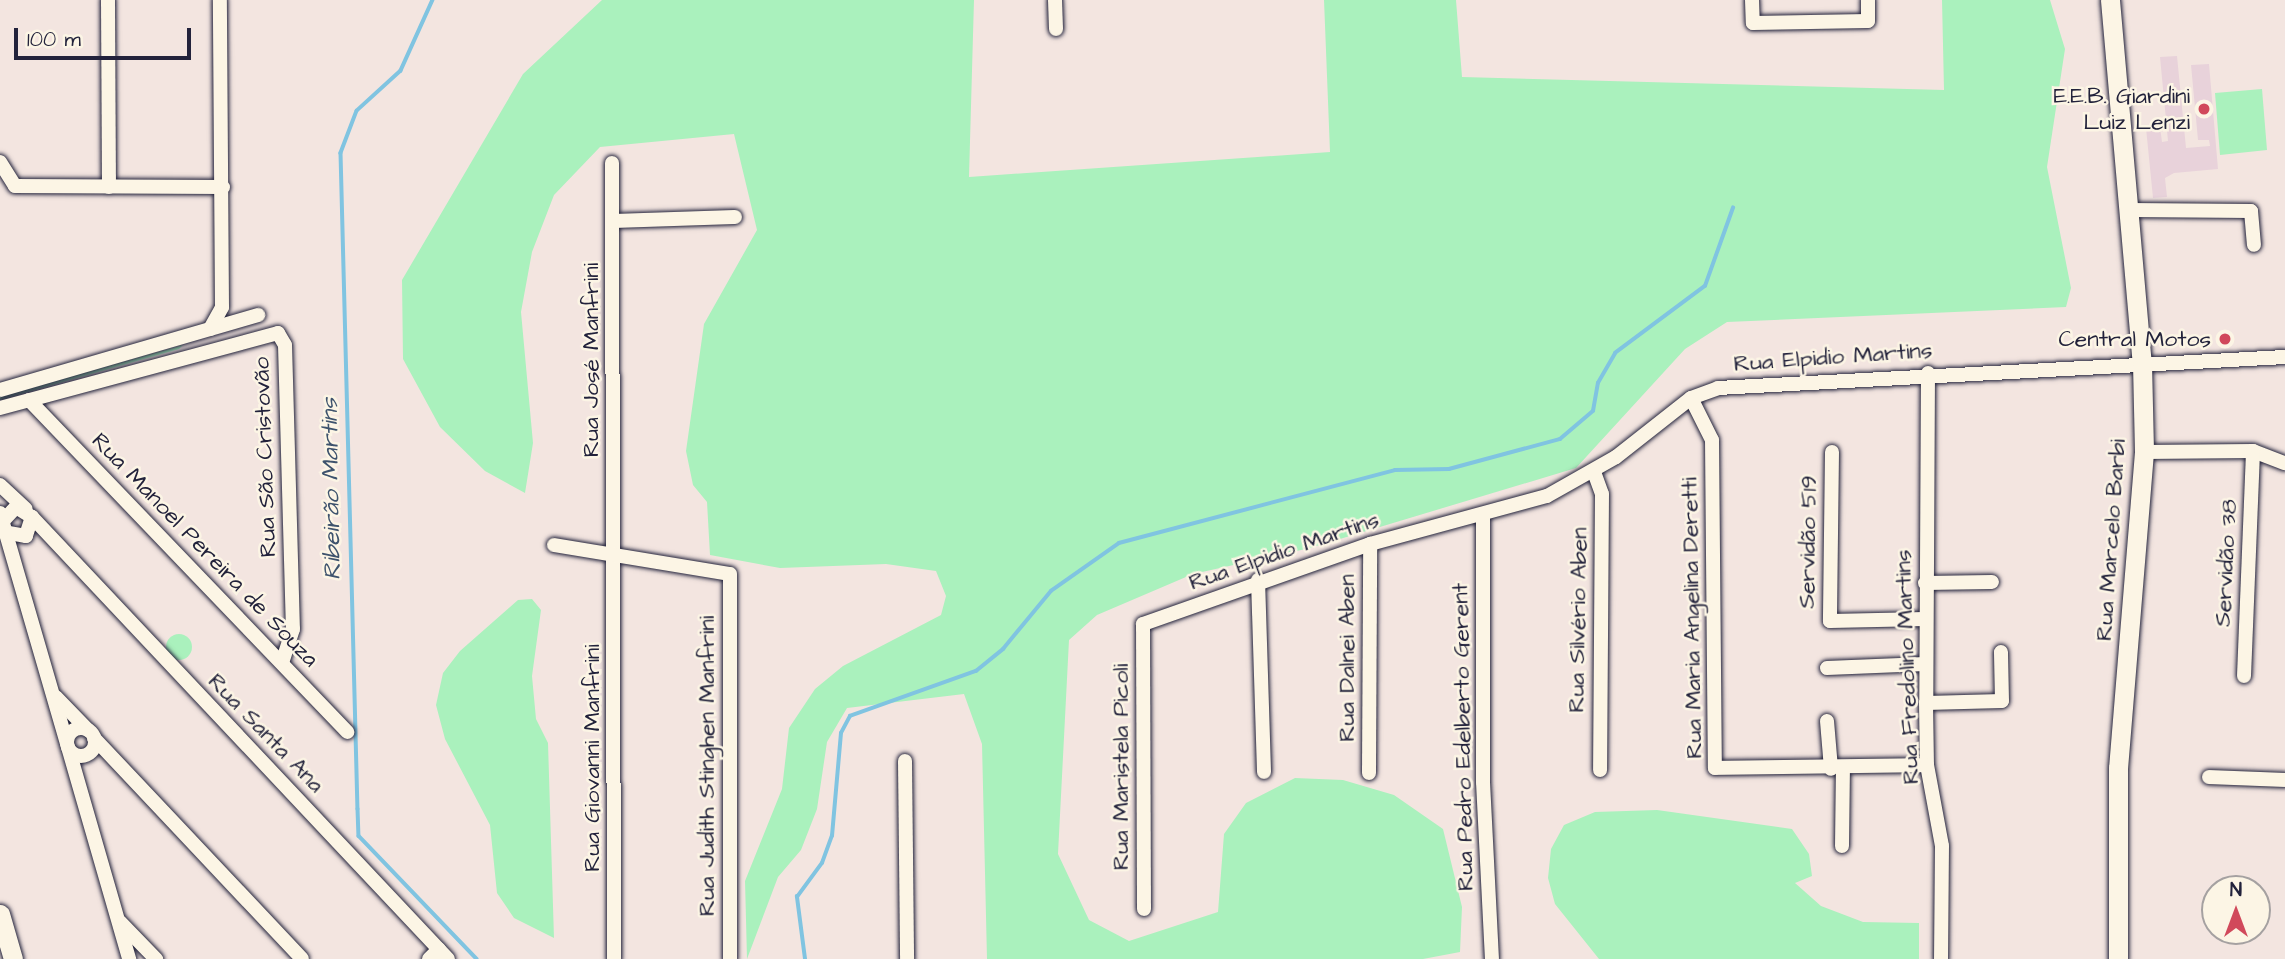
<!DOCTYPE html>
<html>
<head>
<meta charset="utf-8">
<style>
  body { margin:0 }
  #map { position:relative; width:2285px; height:959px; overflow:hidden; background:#f3e5e0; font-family:"Architects Daughter",sans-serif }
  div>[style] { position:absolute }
  .built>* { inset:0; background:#e8d2da }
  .green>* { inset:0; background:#aaf1bd }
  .round { border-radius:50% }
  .stream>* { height:3.5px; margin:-1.75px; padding:0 1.75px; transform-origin:1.75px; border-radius:1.75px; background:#80c4e1 }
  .roads { filter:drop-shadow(0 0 2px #22223b) drop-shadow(0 0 2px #22223b) }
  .street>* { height:14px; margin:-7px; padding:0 7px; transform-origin:7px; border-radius:7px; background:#fcf5e5 }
  .street>.ring { margin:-7px; padding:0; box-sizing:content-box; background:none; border:14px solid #fcf5e5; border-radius:50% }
  .secondary>* { height:19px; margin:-9.5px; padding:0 9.5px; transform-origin:9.5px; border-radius:9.5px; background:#fcf5e5 }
  .dots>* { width:19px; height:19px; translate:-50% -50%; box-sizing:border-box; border:4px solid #fcf5e5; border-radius:50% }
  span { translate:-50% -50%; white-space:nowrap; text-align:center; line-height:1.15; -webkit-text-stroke:5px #fcf5e5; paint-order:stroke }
  .poi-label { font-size:23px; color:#22223b }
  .right { translate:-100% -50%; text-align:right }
  .street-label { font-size:23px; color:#22223b }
  .water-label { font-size:24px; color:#3e536d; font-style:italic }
  .north { position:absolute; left:2201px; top:875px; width:70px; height:70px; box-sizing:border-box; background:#fcf5e5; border:2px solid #a5a1a1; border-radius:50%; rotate:0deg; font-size:19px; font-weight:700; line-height:28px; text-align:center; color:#22223b }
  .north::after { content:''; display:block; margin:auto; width:24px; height:32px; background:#d1495b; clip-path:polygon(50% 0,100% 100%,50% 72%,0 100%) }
  .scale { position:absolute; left:14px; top:28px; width:177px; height:32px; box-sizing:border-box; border:4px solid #22223b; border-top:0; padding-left:9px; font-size:21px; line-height:24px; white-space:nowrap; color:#22223b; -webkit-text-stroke:5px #fcf5e5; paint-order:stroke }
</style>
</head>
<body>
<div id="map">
  <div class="built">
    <div style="clip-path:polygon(2177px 56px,2186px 148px,2210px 146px,2209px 140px,2198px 140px,2191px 65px,2209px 64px,2218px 169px,2174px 173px,2165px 178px,2167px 197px,2153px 198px,2146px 128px,2160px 127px,2162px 142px,2168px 141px,2160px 57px)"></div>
  </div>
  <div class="green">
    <div style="clip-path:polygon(602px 0,974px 0,969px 177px,1330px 152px,1324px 0,1456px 0,1462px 77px,1944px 90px,1942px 0,2050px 0,2065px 49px,2047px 167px,2071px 288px,2066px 307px,1727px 322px,1685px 349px,1576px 468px,1310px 548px,1193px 574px,1097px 615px,1069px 640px,1058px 854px,1089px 920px,1129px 941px,1218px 912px,1224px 834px,1246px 803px,1295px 778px,1343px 780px,1394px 795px,1443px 829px,1462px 907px,1460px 952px,1423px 959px,987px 959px,982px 744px,964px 694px,847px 708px,827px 742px,817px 809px,801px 850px,778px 877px,747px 959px,745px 881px,782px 789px,789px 728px,815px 689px,843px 666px,941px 615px,946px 596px,936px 571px,886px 564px,780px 568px,710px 555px,707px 502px,693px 485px,686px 451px,704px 324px,757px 230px,734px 134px,600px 147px,554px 195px,532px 252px,521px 312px,533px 443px,525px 493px,485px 471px,440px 427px,403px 359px,402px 280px,523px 74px)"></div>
    <div style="clip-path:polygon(2262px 89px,2267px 150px,2220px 155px,2215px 93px)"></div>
    <div style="clip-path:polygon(183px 345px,179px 349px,0 400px,0 396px)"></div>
    <div style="clip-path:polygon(532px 599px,541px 610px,532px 676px,536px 719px,548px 743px,554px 938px,514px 918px,497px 893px,490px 825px,445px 739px,436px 705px,443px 673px,460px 651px,518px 600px)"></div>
    <div class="round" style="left:166px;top:634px;width:26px;height:26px"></div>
    <div style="clip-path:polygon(1657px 810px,1792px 829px,1809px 854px,1812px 876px,1795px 883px,1821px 906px,1863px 922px,1919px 923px,1919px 959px,1599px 959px,1555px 904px,1548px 878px,1551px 849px,1564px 825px,1595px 812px)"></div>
  </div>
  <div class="stream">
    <div style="left:433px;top:0;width:78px;rotate:114.3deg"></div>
    <div style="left:401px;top:71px;width:59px;rotate:137.7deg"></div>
    <div style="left:357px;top:111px;width:45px;rotate:110.9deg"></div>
    <div style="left:341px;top:153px;width:656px;rotate:88.52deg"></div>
    <div style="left:358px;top:809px;width:27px;rotate:88deg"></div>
    <div style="left:359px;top:836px;width:170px;rotate:46.2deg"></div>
    <div style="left:805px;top:959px;width:63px;rotate:-97.4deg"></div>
    <div style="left:797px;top:897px;width:42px;rotate:-53.7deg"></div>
    <div style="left:822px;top:863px;width:29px;rotate:-70deg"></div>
    <div style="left:832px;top:836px;width:103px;rotate:-85deg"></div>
    <div style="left:841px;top:733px;width:19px;rotate:-62deg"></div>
    <div style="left:850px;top:716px;width:134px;rotate:-19.7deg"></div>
    <div style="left:976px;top:671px;width:35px;rotate:-39deg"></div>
    <div style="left:1003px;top:649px;width:75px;rotate:-50.4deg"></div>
    <div style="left:1051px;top:591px;width:83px;rotate:-35.2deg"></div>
    <div style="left:1119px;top:543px;width:285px;rotate:-14.8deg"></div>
    <div style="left:1395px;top:470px;width:54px;rotate:-1.1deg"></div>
    <div style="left:1449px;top:469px;width:115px;rotate:-15.1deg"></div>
    <div style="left:1560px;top:439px;width:43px;rotate:-40.3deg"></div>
    <div style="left:1593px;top:411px;width:28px;rotate:-80deg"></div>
    <div style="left:1598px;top:383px;width:34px;rotate:-60deg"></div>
    <div style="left:1615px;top:353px;width:112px;rotate:-36.7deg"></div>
    <div style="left:1705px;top:286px;width:83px;rotate:-70.3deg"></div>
  </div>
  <div class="roads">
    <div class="street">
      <div style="left:108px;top:0;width:187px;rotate:89.7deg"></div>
      <div style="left:1055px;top:0;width:29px;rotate:88deg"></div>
      <div style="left:1752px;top:0;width:23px;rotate:88deg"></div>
      <div style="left:1753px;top:23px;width:115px;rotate:-1deg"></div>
      <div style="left:1868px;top:21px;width:21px;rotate:-90deg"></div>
      <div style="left:0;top:162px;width:28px;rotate:58deg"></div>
      <div style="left:15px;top:186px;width:208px;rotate:0.3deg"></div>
      <div style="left:612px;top:163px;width:796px;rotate:89.86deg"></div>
      <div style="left:2129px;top:210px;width:122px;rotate:0.5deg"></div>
      <div style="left:2251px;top:211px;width:34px;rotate:85deg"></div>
      <div style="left:613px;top:221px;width:122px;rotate:-1.9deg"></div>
      <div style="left:210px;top:329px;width:25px;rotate:-61deg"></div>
      <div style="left:222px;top:307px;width:307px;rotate:-90.4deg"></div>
      <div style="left:1928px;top:373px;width:330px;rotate:90.3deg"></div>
      <div style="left:1926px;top:703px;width:62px;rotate:89.1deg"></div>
      <div style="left:1927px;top:765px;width:82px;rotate:79.5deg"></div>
      <div style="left:1942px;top:846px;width:113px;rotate:90.5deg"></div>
      <div style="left:0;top:390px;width:269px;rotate:-16.2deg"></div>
      <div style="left:1691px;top:398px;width:47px;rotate:63.4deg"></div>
      <div style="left:1712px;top:440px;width:328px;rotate:89.5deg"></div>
      <div style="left:1715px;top:768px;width:212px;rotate:-0.8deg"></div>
      <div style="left:29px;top:400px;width:460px;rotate:46.2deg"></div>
      <div style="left:0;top:408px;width:288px;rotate:-15.1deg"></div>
      <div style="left:278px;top:333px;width:14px;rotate:60deg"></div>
      <div style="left:285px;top:345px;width:284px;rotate:88.4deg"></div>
      <div style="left:293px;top:629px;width:35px;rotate:108deg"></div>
      <div style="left:1832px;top:452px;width:169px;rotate:90.7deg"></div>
      <div style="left:1830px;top:621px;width:95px;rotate:-1.2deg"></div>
      <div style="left:2144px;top:452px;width:109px;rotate:-0.5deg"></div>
      <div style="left:2253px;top:451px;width:34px;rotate:21deg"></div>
      <div style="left:1594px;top:472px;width:23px;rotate:70deg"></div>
      <div style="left:1602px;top:494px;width:276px;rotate:90.4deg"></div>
      <div style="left:0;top:485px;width:35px;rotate:43deg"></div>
      <div style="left:0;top:513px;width:240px;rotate:73.8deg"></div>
      <div style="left:1483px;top:514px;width:268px;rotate:90deg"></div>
      <div style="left:1483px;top:782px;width:177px;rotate:87.1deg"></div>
      <div style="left:32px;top:517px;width:607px;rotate:46.74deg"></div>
      <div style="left:2px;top:522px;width:21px;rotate:-47deg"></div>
      <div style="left:16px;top:507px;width:19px;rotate:32deg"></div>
      <div style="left:32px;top:517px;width:20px;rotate:108deg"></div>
      <div style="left:26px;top:536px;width:22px;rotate:-170deg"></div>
      <div style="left:554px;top:545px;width:178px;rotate:9.4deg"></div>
      <div style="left:730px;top:574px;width:385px;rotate:90deg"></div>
      <div style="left:1258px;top:580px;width:192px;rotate:88.2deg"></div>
      <div style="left:1925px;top:583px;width:67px;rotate:-0.9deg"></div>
      <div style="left:1827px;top:668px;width:98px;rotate:-2.3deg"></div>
      <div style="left:2244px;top:676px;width:225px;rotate:-87.7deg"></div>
      <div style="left:56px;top:697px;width:46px;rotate:45.9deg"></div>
      <div style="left:1926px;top:703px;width:76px;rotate:-1.5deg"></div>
      <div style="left:2002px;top:701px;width:49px;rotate:-91.2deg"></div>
      <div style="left:1827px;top:721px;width:48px;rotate:85.2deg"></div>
      <div class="ring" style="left:67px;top:728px;width:14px;height:14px"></div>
      <div style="left:94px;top:738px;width:303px;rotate:46.7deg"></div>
      <div style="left:68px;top:747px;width:221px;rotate:73.9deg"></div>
      <div style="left:905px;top:761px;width:198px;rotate:89.4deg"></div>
      <div style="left:1369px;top:773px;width:229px;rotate:-89.7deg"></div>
      <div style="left:2209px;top:777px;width:76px;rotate:2.3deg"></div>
      <div style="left:1842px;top:846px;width:77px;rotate:-89.3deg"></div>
      <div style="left:1144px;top:909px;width:285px;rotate:-90.2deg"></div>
      <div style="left:1143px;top:624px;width:241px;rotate:-19.4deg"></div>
      <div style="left:1370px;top:544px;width:183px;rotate:-15.2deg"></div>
      <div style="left:1547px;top:496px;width:79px;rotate:-29.5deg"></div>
      <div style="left:1616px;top:457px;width:95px;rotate:-38.2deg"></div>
      <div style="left:1691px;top:398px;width:29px;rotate:-20deg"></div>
      <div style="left:1718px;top:388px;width:568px;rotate:-3.13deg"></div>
      <div style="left:120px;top:922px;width:52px;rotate:45.8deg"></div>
      <div style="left:429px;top:959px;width:14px;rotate:-45deg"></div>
    </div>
    <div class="secondary">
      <div style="left:2110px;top:0;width:364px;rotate:85deg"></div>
      <div style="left:2142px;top:363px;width:89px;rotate:88.7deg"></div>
      <div style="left:2144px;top:452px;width:317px;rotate:94.7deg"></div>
      <div style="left:2118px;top:768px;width:191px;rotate:90deg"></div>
      <div style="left:0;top:914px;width:47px;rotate:73.9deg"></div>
    </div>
  </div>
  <div class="dots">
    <div style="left:2204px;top:109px;background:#d1495b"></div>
    <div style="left:2225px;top:339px;background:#d1495b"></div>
  </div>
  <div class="poi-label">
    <span class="right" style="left:2190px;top:109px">E.E.B. Giardini<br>Luiz Lenzi</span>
    <span class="right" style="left:2211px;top:339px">Central Motos</span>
  </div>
  <div class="street-label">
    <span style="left:1833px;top:357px;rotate:-4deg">Rua Elpidio Martins</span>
    <span style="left:591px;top:360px;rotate:-90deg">Rua José Manfrini</span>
    <span style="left:265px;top:457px;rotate:-92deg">Rua São Cristovão</span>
    <span style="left:2111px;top:540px;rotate:-86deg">Rua Marcelo Barbi</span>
    <span style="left:1808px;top:542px;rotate:-89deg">Servidão 519</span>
    <span style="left:205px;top:550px;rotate:46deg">Rua Manoel Pereira de Souza</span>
    <span style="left:1284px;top:551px;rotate:-19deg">Rua Elpidio Martins</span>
    <span style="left:2226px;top:563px;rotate:-87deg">Servidão 38</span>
    <span style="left:1692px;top:618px;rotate:-91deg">Rua Maria Angelina Deretti</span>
    <span style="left:1578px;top:620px;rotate:-89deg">Rua Silvério Aben</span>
    <span style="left:1347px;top:658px;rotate:-90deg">Rua Dalnei Aben</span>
    <span style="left:1907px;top:667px;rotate:-92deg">Rua Fredolino Martins</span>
    <span style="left:266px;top:733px;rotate:46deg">Rua Santa Ana</span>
    <span style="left:1463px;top:737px;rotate:-91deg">Rua Pedro Edelberto Gerent</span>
    <span style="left:592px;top:758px;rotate:-90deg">Rua Giovanni Manfrini</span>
    <span style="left:707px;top:766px;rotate:-90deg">Rua Judith Stinghen Manfrini</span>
    <span style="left:1121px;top:767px;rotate:-90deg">Rua Maristela Picoli</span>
  </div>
  <div class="water-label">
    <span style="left:332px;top:489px;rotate:-91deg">Ribeirão Martins</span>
  </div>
  <div class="north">N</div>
  <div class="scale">100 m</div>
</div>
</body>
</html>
